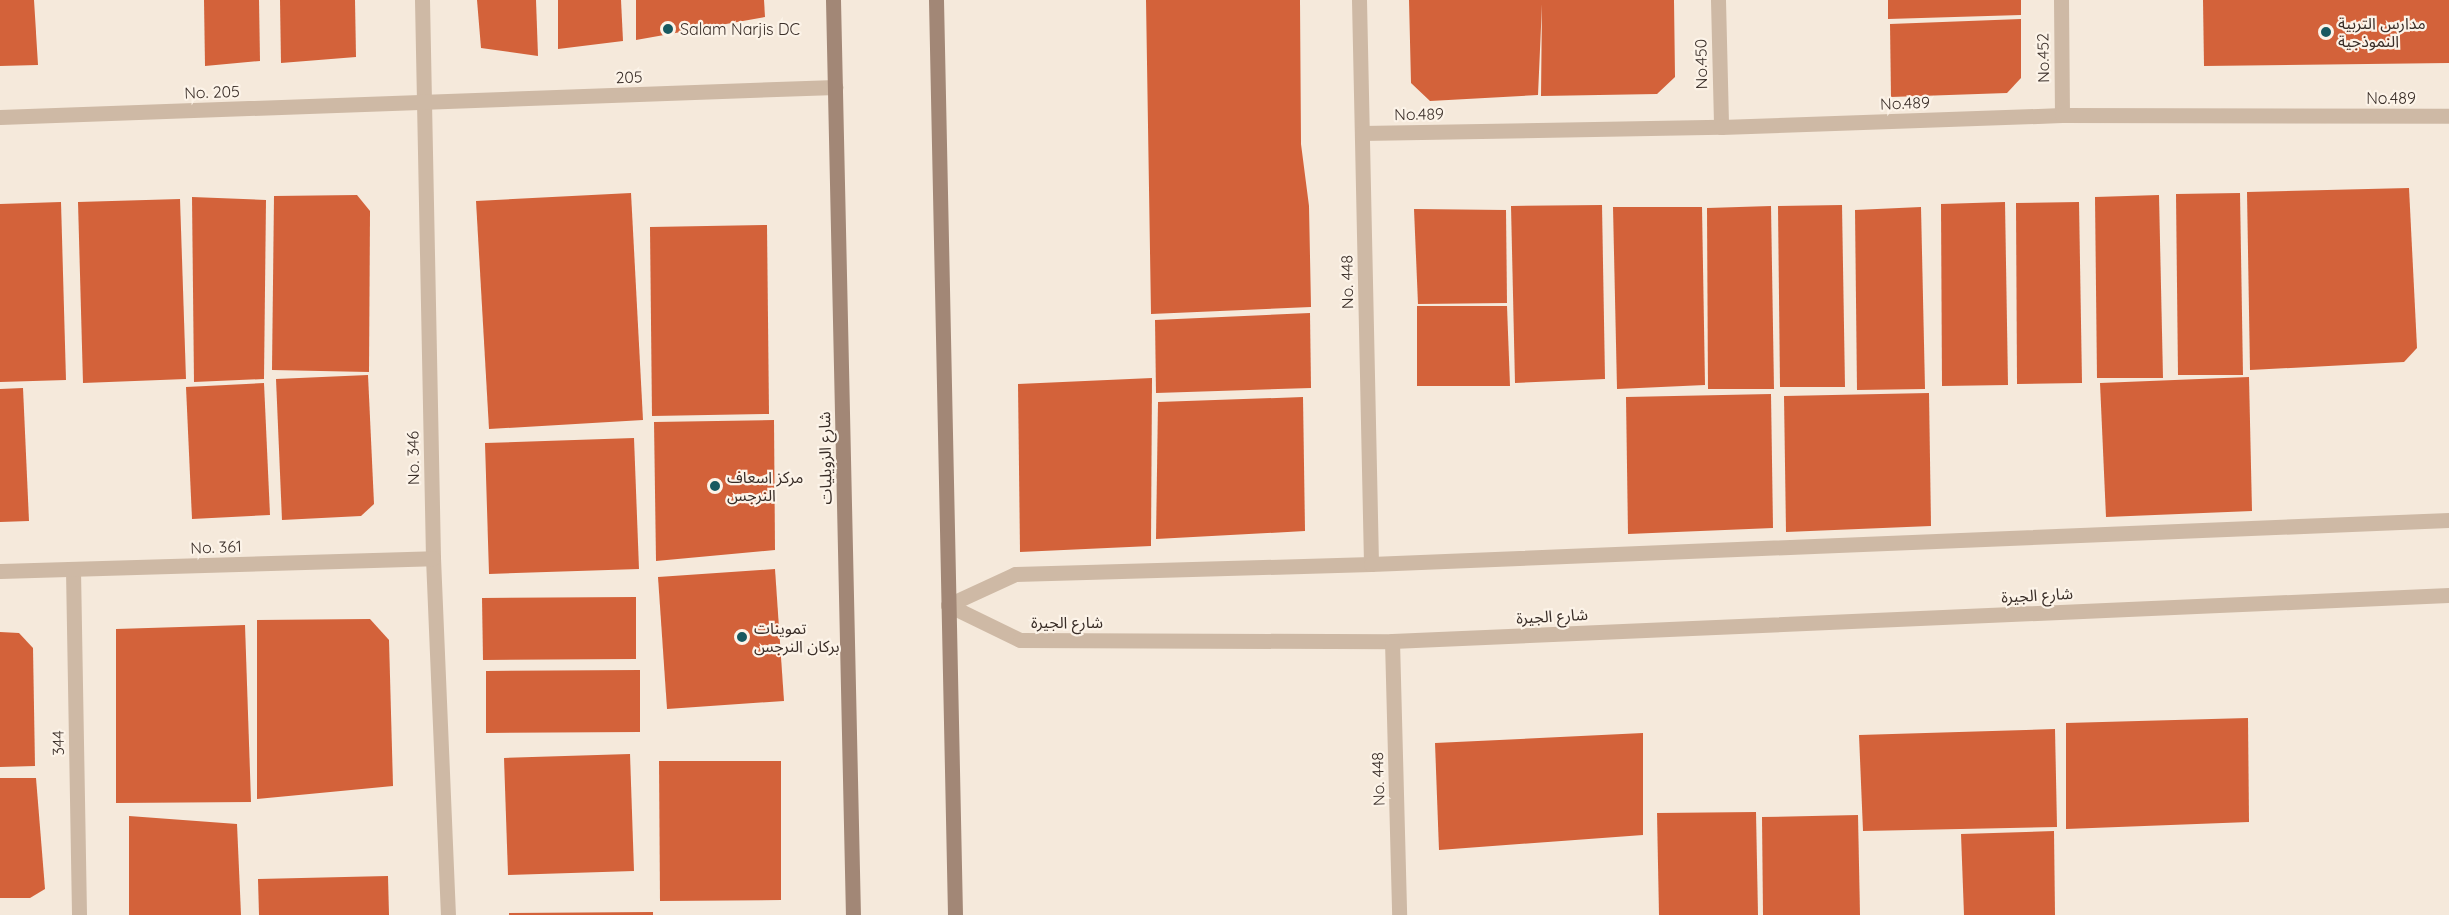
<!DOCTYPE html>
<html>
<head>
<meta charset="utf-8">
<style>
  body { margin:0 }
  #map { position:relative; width:2449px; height:915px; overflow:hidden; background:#f5e9db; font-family:Quicksand,"Noto Sans Arabic",sans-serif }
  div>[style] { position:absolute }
  .building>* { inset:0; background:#d3623a }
  .street>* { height:15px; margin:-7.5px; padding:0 7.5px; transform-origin:7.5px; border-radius:7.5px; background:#ceb9a5 }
  .secondary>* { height:15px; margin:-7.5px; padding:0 7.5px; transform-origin:7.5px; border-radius:7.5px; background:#a28776 }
  .dots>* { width:16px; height:16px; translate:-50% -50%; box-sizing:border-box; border:3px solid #fcf3e8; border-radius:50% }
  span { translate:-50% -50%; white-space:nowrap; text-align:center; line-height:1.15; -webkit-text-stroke:4.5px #fcf3e8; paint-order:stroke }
  .poi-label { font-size:16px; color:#392d27 }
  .left { translate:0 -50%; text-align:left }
  .street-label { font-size:16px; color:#392d27 }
</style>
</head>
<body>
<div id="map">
  <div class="building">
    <div style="clip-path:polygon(0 0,34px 0,38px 65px,0 66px)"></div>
    <div style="clip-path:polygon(204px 0,259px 0,260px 61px,205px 66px)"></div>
    <div style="clip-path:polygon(280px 0,355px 0,356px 57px,281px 63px)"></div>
    <div style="clip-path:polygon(477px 0,536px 0,538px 56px,481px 48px)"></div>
    <div style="clip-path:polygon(558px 0,621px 0,623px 41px,558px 49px)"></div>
    <div style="clip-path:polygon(636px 0,764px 0,765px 17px,636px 40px)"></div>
    <div style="clip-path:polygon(1146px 0,1300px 0,1301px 144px,1309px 206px,1311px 307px,1151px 314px)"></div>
    <div style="clip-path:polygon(1409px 0,1674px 0,1675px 77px,1657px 94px,1541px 96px,1542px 4px,1538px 95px,1430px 101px,1411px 83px)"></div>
    <div style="clip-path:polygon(1888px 0,2021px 0,2021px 15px,1888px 19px)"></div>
    <div style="clip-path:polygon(2203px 0,2449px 0,2449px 63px,2204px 66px)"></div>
    <div style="clip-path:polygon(2021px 19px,2021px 78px,2007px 93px,1891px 97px,1890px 24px)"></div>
    <div style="clip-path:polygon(2409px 188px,2417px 348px,2404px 362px,2250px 370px,2247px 192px)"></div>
    <div style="clip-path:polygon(631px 193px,643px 420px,489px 429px,476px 201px)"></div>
    <div style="clip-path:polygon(2240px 193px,2243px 375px,2178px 375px,2176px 194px)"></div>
    <div style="clip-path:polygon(357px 195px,370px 211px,369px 372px,272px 370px,274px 196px)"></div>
    <div style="clip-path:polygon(2159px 195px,2163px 378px,2097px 378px,2095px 197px)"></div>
    <div style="clip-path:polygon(192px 197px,266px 200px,264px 379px,194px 382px)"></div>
    <div style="clip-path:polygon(180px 199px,186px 379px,83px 383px,78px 202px)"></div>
    <div style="clip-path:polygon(61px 202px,66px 380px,0 382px,0 204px)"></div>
    <div style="clip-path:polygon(2005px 202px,2008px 385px,1942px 386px,1941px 204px)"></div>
    <div style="clip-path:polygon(2079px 202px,2082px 383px,2017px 384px,2016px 203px)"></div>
    <div style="clip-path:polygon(1602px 205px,1605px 379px,1515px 383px,1511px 206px)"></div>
    <div style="clip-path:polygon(1842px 205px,1845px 387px,1780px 387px,1778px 206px)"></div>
    <div style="clip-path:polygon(1771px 206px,1774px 389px,1708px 389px,1707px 208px)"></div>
    <div style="clip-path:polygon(1613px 207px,1702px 207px,1705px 385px,1617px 389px)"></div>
    <div style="clip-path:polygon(1921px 207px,1925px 389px,1857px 390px,1855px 210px)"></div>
    <div style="clip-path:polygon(1414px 209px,1506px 210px,1507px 303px,1418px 304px)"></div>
    <div style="clip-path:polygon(767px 225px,769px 414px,652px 416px,650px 227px)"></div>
    <div style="clip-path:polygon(1417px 306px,1507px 306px,1510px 386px,1417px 386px)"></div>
    <div style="clip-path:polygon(1310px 313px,1311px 388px,1156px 393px,1155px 320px)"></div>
    <div style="clip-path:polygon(368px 375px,374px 504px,361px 516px,282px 520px,276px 379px)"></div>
    <div style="clip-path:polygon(2249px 377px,2252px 511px,2106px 517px,2100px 383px)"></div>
    <div style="clip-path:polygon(1152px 378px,1151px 546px,1020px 552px,1018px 384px)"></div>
    <div style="clip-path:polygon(264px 383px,270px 515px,192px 519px,186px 387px)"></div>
    <div style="clip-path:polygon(23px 388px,29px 521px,0 522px,0 389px)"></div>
    <div style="clip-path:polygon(1929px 393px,1931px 526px,1786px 532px,1784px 396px)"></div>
    <div style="clip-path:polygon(1771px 394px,1773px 528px,1628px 534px,1626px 397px)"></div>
    <div style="clip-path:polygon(1303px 397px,1305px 531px,1156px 539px,1158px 402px)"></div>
    <div style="clip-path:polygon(774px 420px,775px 550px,656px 561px,654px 422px)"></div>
    <div style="clip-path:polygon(634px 438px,639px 569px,489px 574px,485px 443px)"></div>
    <div style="clip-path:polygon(775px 569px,784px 701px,667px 709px,658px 577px)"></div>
    <div style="clip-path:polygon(636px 597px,636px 659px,483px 660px,482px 598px)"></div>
    <div style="clip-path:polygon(370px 619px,389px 640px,393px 786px,257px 799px,257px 620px)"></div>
    <div style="clip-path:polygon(245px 625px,251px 802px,116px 803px,116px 629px)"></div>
    <div style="clip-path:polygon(0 632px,19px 633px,33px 648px,35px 766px,0 767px)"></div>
    <div style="clip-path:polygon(640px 670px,640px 732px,486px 733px,486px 671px)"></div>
    <div style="clip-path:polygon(2248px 718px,2249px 822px,2066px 829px,2066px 723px)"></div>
    <div style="clip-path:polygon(2055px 729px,2057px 827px,1863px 831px,1859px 735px)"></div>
    <div style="clip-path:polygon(1643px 733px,1643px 835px,1439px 850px,1435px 743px)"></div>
    <div style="clip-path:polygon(630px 754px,634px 871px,508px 875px,504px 758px)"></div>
    <div style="clip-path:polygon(659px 761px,781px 761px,781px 900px,660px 901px)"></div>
    <div style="clip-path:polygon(0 778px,36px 778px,45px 889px,30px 898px,0 898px)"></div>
    <div style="clip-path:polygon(1756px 812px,1758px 915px,1659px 915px,1657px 813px)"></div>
    <div style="clip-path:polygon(1858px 815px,1860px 915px,1763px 915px,1762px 817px)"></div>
    <div style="clip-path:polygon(129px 816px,237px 824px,241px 915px,129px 915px)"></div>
    <div style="clip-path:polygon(2054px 831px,2055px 915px,1964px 915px,1961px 834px)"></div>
    <div style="clip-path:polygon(388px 876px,389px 915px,259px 915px,258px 879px)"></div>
    <div style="clip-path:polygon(653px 912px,653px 915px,509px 915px,509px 913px)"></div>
  </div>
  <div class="street">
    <div style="left:422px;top:0;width:558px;rotate:88.87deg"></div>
    <div style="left:433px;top:558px;width:357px;rotate:87.6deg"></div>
    <div style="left:1359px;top:0;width:564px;rotate:88.78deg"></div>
    <div style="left:1718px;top:0;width:127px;rotate:88.6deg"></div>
    <div style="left:2061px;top:0;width:115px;rotate:89.5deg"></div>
    <div style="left:0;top:117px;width:836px;rotate:-2.06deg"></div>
    <div style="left:1362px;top:133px;width:359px;rotate:-1deg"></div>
    <div style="left:1721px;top:127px;width:341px;rotate:-2deg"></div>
    <div style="left:2062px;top:115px;width:387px;rotate:0.1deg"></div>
    <div style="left:73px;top:570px;width:345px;rotate:89deg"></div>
    <div style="left:0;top:571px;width:433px;rotate:-1.7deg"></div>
    <div style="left:948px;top:605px;width:80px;rotate:25.9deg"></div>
    <div style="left:1020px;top:640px;width:372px;rotate:0.2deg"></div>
    <div style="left:1392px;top:641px;width:1058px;rotate:-2.49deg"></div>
    <div style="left:948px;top:605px;width:74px;rotate:-24.8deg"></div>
    <div style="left:1015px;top:574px;width:356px;rotate:-1.6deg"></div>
    <div style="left:1371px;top:564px;width:1079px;rotate:-2.34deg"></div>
    <div style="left:1392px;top:641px;width:274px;rotate:88.5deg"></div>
  </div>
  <div class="secondary">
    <div style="left:833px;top:0;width:915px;rotate:88.75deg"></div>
    <div style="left:936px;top:0;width:915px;rotate:88.81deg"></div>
  </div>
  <div class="dots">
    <div style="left:668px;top:29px;background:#185960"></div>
    <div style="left:2326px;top:32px;background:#185960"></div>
    <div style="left:715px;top:486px;background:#185960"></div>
    <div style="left:742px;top:637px;background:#185960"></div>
  </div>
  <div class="poi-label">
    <span class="left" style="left:2338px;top:32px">مدارس التربية<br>النموذجية</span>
    <span class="left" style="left:680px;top:29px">Salam Narjis DC</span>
    <span class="left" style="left:727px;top:486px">مركز اسعاف<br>النرجس</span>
    <span class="left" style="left:754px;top:637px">تموينات<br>بركان النرجس</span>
  </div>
  <div class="street-label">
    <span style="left:2043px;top:58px;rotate:-91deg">No.452</span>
    <span style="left:1701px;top:64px;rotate:-91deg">No.450</span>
    <span style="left:629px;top:77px;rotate:-2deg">205</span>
    <span style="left:212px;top:92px;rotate:-2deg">No. 205</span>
    <span style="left:2391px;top:98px">No.489</span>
    <span style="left:1905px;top:103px;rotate:-2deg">No.489</span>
    <span style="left:1419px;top:114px;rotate:-1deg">No.489</span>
    <span style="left:1347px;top:282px;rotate:-91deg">No. 448</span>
    <span style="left:413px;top:458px;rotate:-91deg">No. 346</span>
    <span style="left:825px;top:458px;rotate:-91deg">شارع الزويليات</span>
    <span style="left:216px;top:547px;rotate:-2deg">No. 361</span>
    <span style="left:2037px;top:595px;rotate:-3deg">شارع الجيرة</span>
    <span style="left:1552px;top:616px;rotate:-3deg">شارع الجيرة</span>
    <span style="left:1067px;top:622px">شارع الجيرة</span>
    <span style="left:58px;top:743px;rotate:-91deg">344</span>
    <span style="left:1378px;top:779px;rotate:-92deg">No. 448</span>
  </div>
</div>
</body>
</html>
